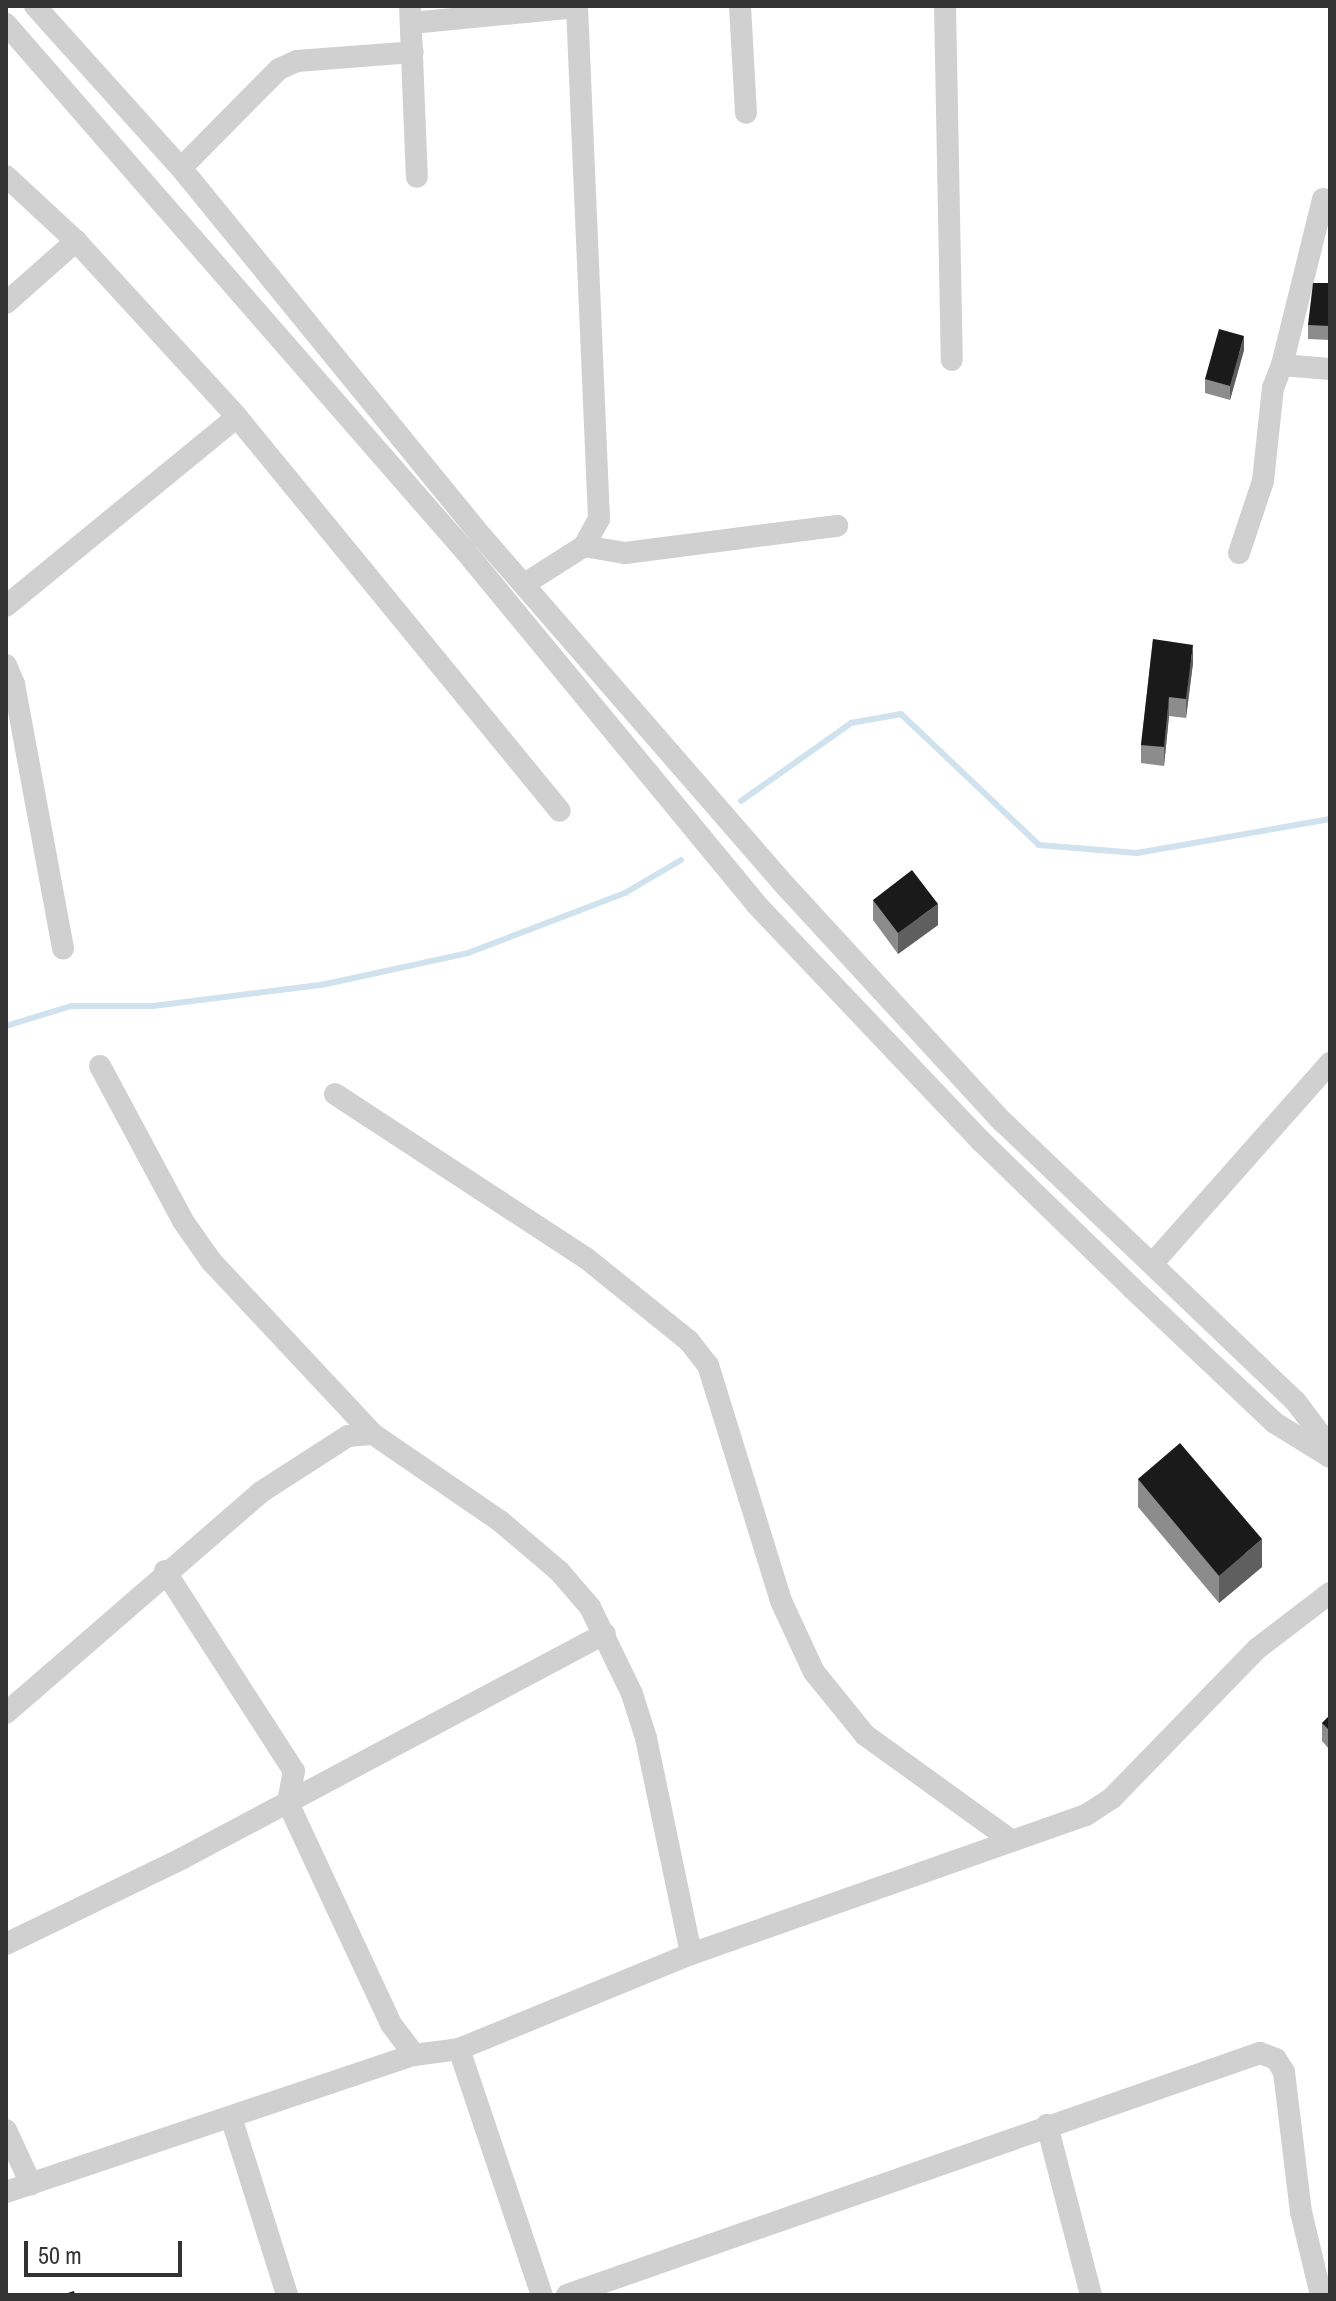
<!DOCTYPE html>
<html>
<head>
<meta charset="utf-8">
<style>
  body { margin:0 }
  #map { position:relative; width:1336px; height:2301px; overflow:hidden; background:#fff; font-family:"Archivo Narrow",sans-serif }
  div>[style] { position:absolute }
  .stream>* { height:6px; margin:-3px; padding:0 3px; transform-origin:3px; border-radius:3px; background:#cfe2ee }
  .minor>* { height:22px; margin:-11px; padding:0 11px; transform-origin:11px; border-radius:11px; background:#d0d0d0 }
  .wall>* { inset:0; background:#8c8c8c }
  .shaded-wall>* { inset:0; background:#5f5f5f }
  .building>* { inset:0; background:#1a1a1a }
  span { translate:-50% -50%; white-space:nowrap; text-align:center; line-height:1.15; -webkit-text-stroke:8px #fff; paint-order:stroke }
  .frame { position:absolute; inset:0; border:8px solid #333; pointer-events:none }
  .scale { position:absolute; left:24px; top:2241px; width:158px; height:36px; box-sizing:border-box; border:4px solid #333; border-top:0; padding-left:10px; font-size:24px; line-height:28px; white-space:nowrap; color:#333; -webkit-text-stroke:6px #fff; paint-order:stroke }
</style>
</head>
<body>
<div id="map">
  <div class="stream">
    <div style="left:741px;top:801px;width:135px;rotate:-35.3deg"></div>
    <div style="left:851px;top:723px;width:51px;rotate:-10.2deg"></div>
    <div style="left:901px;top:714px;width:190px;rotate:43.5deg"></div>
    <div style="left:1039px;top:845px;width:98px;rotate:4.7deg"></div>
    <div style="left:1137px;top:853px;width:196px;rotate:-10deg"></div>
    <div style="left:6px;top:1026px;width:68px;rotate:-17.1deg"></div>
    <div style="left:71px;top:1006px;width:82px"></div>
    <div style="left:153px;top:1006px;width:174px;rotate:-7.2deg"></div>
    <div style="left:326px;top:984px;width:145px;rotate:-12.3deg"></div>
    <div style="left:468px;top:953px;width:168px;rotate:-20.9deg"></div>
    <div style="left:625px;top:893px;width:65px;rotate:-30.5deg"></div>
  </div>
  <div class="minor">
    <div style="left:35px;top:6px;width:218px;rotate:48deg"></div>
    <div style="left:181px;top:168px;width:478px;rotate:50.8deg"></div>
    <div style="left:483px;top:538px;width:454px;rotate:49deg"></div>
    <div style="left:781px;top:881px;width:326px;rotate:47.4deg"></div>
    <div style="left:1002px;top:1121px;width:407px;rotate:43.7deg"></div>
    <div style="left:1296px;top:1402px;width:56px;rotate:52.9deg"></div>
    <div style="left:410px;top:6px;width:171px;rotate:87.7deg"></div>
    <div style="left:740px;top:6px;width:107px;rotate:86.8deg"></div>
    <div style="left:945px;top:6px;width:354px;rotate:88.9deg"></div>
    <div style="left:411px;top:23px;width:167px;rotate:-5.5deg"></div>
    <div style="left:6px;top:24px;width:700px;rotate:48.94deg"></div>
    <div style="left:466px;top:552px;width:455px;rotate:50.5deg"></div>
    <div style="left:755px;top:903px;width:328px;rotate:46.5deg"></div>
    <div style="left:981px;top:1141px;width:211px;rotate:44.2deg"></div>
    <div style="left:1132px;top:1288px;width:197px;rotate:43.4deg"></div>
    <div style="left:1275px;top:1423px;width:65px;rotate:31.7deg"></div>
    <div style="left:181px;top:168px;width:139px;rotate:-45.3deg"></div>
    <div style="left:279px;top:69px;width:20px;rotate:-24deg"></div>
    <div style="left:297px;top:61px;width:116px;rotate:-4.4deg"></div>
    <div style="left:6px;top:176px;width:96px;rotate:42.9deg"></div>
    <div style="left:76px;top:241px;width:239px;rotate:47.5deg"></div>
    <div style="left:237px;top:417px;width:509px;rotate:50.66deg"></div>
    <div style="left:6px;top:303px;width:94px;rotate:-41.5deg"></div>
    <div style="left:1282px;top:365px;width:171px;rotate:-76.1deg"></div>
    <div style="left:584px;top:546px;width:42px;rotate:9.7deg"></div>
    <div style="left:625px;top:553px;width:214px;rotate:-7.3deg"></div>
    <div style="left:1239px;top:553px;width:76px;rotate:-71.6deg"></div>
    <div style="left:1263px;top:481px;width:94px;rotate:-83.9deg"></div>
    <div style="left:1273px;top:388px;width:25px;rotate:-69deg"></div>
    <div style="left:1282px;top:365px;width:48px;rotate:4.8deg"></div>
    <div style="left:526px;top:583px;width:69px;rotate:-32.5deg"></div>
    <div style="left:584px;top:546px;width:31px;rotate:-61deg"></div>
    <div style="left:599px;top:519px;width:513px;rotate:-92.46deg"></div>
    <div style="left:6px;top:606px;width:298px;rotate:-39.3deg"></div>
    <div style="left:6px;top:665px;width:21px;rotate:67deg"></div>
    <div style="left:14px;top:684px;width:269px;rotate:79.5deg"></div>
    <div style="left:100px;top:1066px;width:176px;rotate:61.8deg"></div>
    <div style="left:183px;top:1221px;width:49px;rotate:55deg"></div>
    <div style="left:211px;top:1261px;width:237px;rotate:46.9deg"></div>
    <div style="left:335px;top:1094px;width:300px;rotate:33.2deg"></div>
    <div style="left:586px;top:1258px;width:132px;rotate:38.9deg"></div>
    <div style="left:689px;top:1341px;width:31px;rotate:52deg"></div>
    <div style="left:708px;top:1365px;width:247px;rotate:72.8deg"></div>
    <div style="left:781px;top:1601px;width:78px;rotate:65.1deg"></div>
    <div style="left:814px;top:1672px;width:81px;rotate:51deg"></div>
    <div style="left:865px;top:1735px;width:178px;rotate:35.8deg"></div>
    <div style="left:1153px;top:1263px;width:267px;rotate:-48.5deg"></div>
    <div style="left:165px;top:1571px;width:238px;rotate:57.2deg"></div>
    <div style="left:294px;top:1771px;width:33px;rotate:101deg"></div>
    <div style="left:288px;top:1803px;width:244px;rotate:65deg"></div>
    <div style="left:391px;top:2024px;width:39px;rotate:53deg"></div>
    <div style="left:6px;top:1713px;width:337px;rotate:-40.9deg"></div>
    <div style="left:261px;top:1492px;width:103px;rotate:-32.8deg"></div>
    <div style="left:348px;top:1436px;width:25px;rotate:-5deg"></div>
    <div style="left:373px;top:1434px;width:154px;rotate:34.4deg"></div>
    <div style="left:500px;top:1521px;width:77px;rotate:40.3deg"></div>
    <div style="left:559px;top:1571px;width:48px;rotate:49.3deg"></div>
    <div style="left:590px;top:1607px;width:97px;rotate:64.2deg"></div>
    <div style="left:632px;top:1694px;width:46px;rotate:72.3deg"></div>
    <div style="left:646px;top:1738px;width:221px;rotate:78.2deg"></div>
    <div style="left:6px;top:1944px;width:195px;rotate:-25.9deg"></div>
    <div style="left:181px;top:1859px;width:480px;rotate:-28deg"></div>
    <div style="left:459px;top:2049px;width:260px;rotate:71.4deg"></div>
    <div style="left:231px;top:2117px;width:187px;rotate:72.5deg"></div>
    <div style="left:1047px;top:2125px;width:176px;rotate:75.5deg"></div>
    <div style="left:6px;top:2130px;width:60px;rotate:65.2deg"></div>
    <div style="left:6px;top:2192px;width:430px;rotate:-18.6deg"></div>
    <div style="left:414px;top:2055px;width:45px;rotate:-7.6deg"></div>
    <div style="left:459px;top:2049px;width:251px;rotate:-22.3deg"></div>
    <div style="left:691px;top:1954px;width:419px;rotate:-19.4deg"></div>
    <div style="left:1086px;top:1815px;width:31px;rotate:-33deg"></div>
    <div style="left:1112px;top:1798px;width:209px;rotate:-45.8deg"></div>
    <div style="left:1258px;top:1648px;width:91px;rotate:-37.4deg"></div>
    <div style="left:567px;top:2295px;width:734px;rotate:-19.25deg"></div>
    <div style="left:1260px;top:2053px;width:17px;rotate:21deg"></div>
    <div style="left:1276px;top:2059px;width:15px;rotate:58deg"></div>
    <div style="left:1284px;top:2072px;width:141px;rotate:83.1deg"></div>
    <div style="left:1301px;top:2212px;width:85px;rotate:76.5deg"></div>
  </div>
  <div class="wall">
    <div style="clip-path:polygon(1330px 283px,1330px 340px,1308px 339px,1308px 325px)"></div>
    <div style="clip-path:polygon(1244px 350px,1230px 400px,1205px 393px,1205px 379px)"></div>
    <div style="clip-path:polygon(1153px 639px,1193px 663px,1186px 718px,1169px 716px,1164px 766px,1141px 763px,1141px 745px)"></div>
    <div style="clip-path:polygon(873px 900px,938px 925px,898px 954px,873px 920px)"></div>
    <div style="clip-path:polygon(1138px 1479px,1262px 1567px,1219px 1603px,1138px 1507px)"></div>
    <div style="clip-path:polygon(1330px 1715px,1330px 1750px,1322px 1741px,1322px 1723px)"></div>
  </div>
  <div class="shaded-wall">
    <div style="clip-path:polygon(1244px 336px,1244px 350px,1230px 400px,1230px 386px)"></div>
    <div style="clip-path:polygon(1193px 645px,1193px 663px,1186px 718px,1186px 699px)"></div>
    <div style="clip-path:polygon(1169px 697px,1169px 716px,1164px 766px,1164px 747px)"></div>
    <div style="clip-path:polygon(938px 904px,938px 925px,898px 954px,898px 933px)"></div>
    <div style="clip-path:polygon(1262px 1539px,1262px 1567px,1219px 1603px,1219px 1576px)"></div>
  </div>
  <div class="building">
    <div style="clip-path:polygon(1313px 283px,1330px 283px,1330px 326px,1308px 325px)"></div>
    <div style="clip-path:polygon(1219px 329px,1244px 336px,1230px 386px,1205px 379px)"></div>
    <div style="clip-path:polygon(1153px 639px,1193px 645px,1186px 699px,1169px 697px,1164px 747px,1141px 745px)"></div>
    <div style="clip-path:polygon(912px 870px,938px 904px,898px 933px,873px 900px)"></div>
    <div style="clip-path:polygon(1180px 1443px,1262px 1539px,1219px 1576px,1138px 1479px)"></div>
    <div style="clip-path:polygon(1330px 1715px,1330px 1731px,1322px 1723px)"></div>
    <div style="clip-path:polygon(74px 2291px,75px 2295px,61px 2295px)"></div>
  </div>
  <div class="frame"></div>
  <div class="scale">50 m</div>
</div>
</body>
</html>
